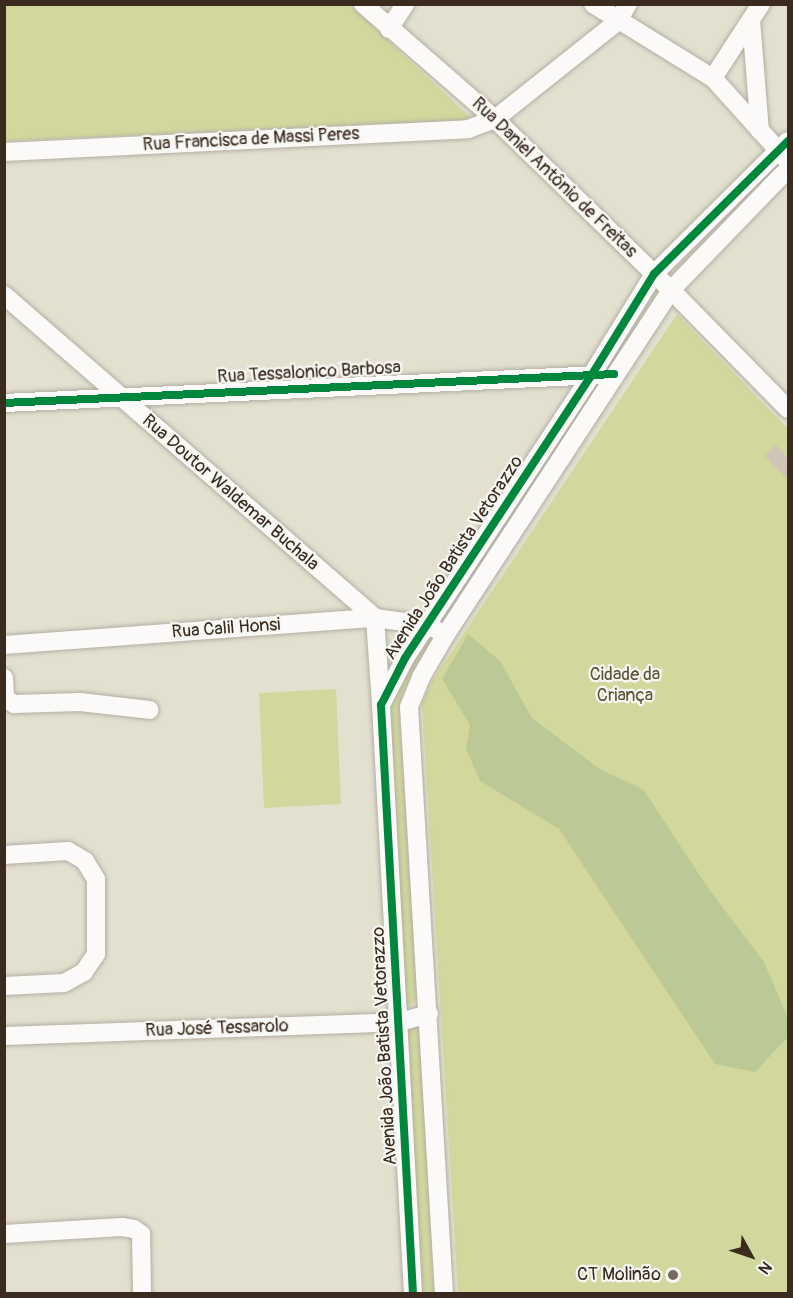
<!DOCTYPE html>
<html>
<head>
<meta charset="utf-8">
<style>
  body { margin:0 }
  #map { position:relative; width:793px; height:1298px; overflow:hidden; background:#e4e0d0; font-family:Pangolin,sans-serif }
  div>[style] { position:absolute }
  .green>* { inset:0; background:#d2d89d }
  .forest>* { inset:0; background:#bcc896 }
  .building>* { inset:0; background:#d0c4b6 }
  .roads { filter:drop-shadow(0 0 2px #b2aea3) drop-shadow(0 0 2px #b2aea3) }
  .minor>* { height:18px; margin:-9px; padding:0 9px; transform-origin:9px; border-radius:9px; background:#fbfaf8 }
  .cycleway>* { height:8px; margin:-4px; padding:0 4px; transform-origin:4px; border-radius:4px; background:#00873e }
  .dots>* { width:16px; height:16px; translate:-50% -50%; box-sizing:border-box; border:3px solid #f6f6f2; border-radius:50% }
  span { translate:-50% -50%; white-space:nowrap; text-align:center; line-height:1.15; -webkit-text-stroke:4.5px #f6f6f2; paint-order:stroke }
  .street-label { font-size:18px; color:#3b2a1e }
  .park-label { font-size:18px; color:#5d5434 }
  .poi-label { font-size:18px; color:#3b2a1e }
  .right { translate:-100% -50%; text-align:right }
  .frame { position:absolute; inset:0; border:6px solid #3b2a1e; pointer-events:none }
  .north { position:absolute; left:721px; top:1226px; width:60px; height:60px; -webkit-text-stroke:4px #f6f6f2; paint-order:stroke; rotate:130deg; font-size:16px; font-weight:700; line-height:24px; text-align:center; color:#3b2a1e }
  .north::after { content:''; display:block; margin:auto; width:21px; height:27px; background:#3b2a1e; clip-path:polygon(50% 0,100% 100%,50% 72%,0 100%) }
</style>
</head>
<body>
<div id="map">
  <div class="green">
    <div style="clip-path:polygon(4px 5px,350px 5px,473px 120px,5px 141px)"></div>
    <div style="clip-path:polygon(677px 314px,788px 429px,788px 1293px,458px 1293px,422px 705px,432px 681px)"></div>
    <div style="clip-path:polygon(595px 383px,600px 386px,499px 538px,496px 536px)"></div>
    <div style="clip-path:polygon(428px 639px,432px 640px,433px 644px,414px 670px,402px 696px,400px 715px,417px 998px,410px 1006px,404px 1001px,388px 724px,390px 704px,407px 667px)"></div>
    <div style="clip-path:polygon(336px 689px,341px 804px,264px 808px,259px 693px)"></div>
    <div style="clip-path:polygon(413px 1025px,419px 1026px,421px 1036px,434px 1293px,421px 1293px,406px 1050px,408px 1027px)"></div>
  </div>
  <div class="forest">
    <div style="clip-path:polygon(468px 634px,500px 661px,532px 718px,601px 770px,643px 789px,708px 888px,764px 962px,788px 1018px,788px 1037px,755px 1072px,715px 1064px,559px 829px,480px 781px,466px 749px,470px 725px,442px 679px)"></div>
  </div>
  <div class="building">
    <div style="clip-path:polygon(776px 445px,788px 458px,788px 480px,765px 456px)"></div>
  </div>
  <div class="roads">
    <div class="minor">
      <div style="left:363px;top:4px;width:175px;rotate:41.1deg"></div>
      <div style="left:495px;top:119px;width:245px;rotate:44.2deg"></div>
      <div style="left:671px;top:290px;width:167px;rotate:45.5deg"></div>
      <div style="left:593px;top:4px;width:141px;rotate:31.7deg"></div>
      <div style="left:713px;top:78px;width:109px;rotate:48deg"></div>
      <div style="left:751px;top:20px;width:111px;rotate:85.4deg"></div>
      <div style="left:389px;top:29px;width:30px;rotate:-57deg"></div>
      <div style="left:713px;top:78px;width:88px;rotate:-57deg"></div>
      <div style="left:4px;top:152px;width:465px;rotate:-2.8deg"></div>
      <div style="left:468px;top:129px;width:29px;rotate:-20deg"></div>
      <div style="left:495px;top:119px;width:157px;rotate:-38.5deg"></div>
      <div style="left:618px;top:21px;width:20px;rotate:-60deg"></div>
      <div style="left:4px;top:295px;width:492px;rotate:41deg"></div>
      <div style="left:375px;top:618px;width:85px;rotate:86deg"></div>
      <div style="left:4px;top:403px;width:596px;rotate:-2.69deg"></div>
      <div style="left:4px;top:645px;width:372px;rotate:-4.2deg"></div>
      <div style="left:375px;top:618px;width:52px;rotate:7.7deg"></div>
      <div style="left:427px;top:625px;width:9px;rotate:27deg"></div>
      <div style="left:4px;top:678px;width:20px;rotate:87deg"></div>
      <div style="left:5px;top:698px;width:11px;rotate:34deg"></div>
      <div style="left:14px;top:704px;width:66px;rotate:-1.7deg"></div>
      <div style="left:80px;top:702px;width:70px;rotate:6.5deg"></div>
      <div style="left:4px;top:855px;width:64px;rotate:-3.6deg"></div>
      <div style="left:68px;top:851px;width:20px;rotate:30deg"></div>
      <div style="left:85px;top:861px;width:21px;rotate:59deg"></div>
      <div style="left:96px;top:879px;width:75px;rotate:90deg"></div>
      <div style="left:96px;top:954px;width:22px;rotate:124deg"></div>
      <div style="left:84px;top:972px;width:23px;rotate:151deg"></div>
      <div style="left:64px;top:983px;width:60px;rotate:177.1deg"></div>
      <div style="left:4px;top:1036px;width:395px;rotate:-2deg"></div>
      <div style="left:399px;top:1022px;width:31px;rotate:-15deg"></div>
      <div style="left:4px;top:1234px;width:118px;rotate:-3.4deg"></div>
      <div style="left:122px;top:1227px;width:12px;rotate:9deg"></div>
      <div style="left:134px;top:1229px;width:9px;rotate:36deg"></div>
      <div style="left:141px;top:1234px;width:60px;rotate:89deg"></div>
      <div style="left:413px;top:1294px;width:590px;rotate:-93.11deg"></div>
      <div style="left:381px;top:705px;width:53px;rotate:-62.9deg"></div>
      <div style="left:405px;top:658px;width:338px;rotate:-56.6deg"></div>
      <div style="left:591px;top:376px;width:120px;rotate:-58.3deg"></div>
      <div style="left:654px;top:274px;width:189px;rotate:-44.8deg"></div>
      <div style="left:444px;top:1294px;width:588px;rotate:-93.41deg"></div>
      <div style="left:409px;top:707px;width:32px;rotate:-68deg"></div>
      <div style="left:421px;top:677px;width:50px;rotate:-59.8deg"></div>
      <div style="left:446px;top:634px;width:411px;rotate:-56.8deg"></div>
      <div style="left:671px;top:290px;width:168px;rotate:-46deg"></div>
    </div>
  </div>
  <div class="cycleway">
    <div style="left:4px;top:403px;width:611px;rotate:-2.72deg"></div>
    <div style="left:413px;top:1294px;width:590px;rotate:-93.11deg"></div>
    <div style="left:381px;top:705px;width:53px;rotate:-62.9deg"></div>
    <div style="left:405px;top:658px;width:338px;rotate:-56.6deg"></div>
    <div style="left:591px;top:376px;width:120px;rotate:-58.3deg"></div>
    <div style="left:654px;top:274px;width:189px;rotate:-44.8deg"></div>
  </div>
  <div class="dots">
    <div style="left:673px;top:1275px;background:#766a5c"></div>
  </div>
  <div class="street-label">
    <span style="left:251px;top:140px;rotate:-3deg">Rua Francisca de Massi Peres</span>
    <span style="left:554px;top:178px;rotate:44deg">Rua Daniel Antônio de Freitas</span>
    <span style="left:309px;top:373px;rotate:-3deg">Rua Tessalonico Barbosa</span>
    <span style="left:230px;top:493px;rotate:41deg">Rua Doutor Waldemar Buchala</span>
    <span style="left:454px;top:558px;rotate:-57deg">Avenida João Batista Vetorazzo</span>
    <span style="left:226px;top:629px;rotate:-4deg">Rua Calil Honsi</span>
    <span style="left:217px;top:1029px;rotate:-2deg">Rua José Tessarolo</span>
    <span style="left:385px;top:1046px;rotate:-93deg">Avenida João Batista Vetorazzo</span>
  </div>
  <div class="park-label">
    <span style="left:625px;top:686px">Cidade da<br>Criança</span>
  </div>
  <div class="poi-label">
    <span class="right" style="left:661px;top:1275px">CT Molinão</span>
  </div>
  <div class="frame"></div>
  <div class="north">N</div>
</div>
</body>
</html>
